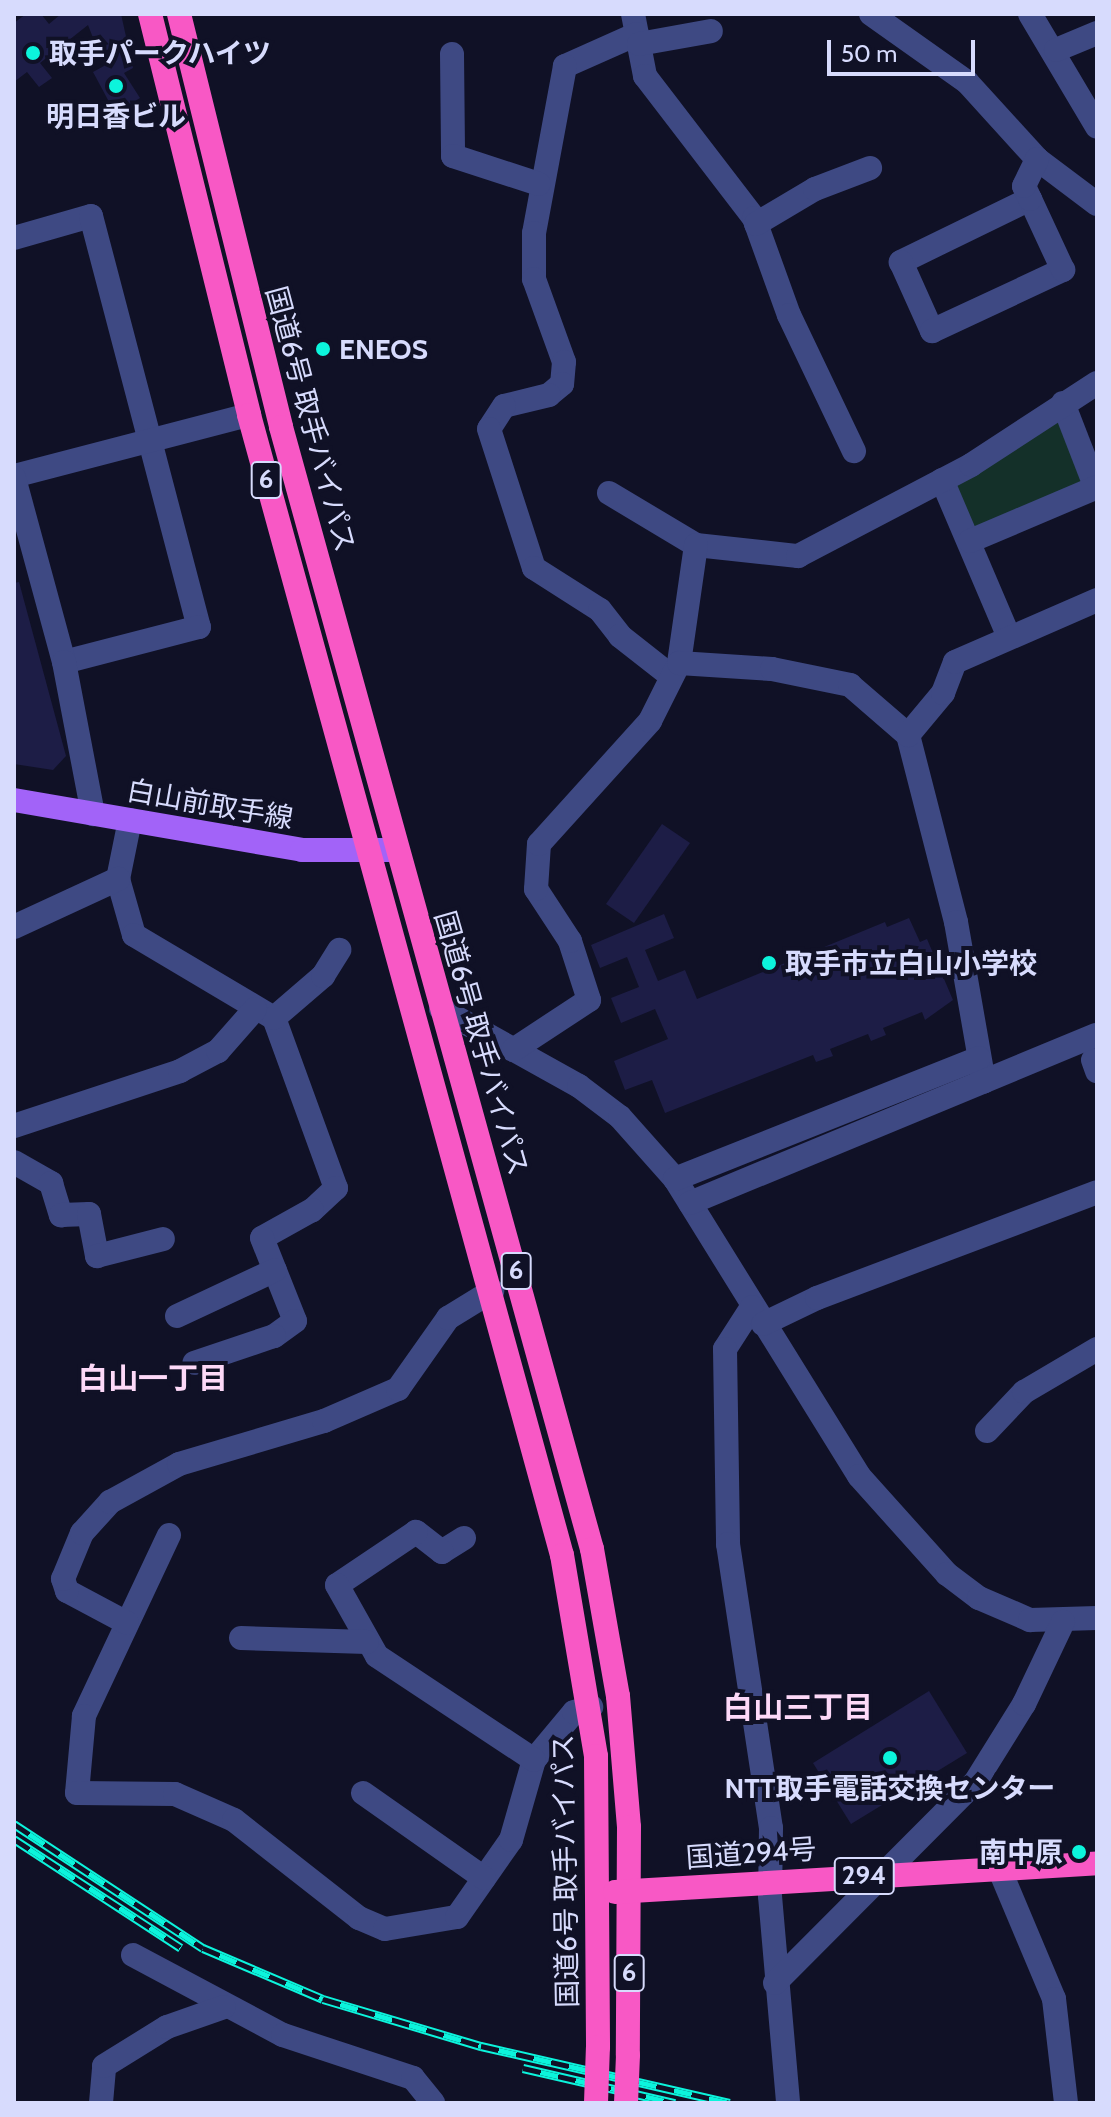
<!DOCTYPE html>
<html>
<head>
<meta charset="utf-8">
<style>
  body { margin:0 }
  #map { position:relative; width:1111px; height:2117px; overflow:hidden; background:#101126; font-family:Cabin,"Noto Sans JP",sans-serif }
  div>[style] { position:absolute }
  .green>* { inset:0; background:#143029 }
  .building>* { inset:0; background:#1d1d46 }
  .minor>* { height:24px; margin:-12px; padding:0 12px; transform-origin:12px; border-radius:12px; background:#3e4983 }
  .major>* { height:24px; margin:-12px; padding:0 12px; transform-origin:12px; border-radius:12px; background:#a263f8 }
  .highway>* { height:24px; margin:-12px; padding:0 12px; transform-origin:12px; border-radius:12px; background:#f858c5 }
  .rail>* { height:9px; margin-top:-4.5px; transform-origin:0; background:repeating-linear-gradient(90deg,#101126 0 18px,#0cf4dc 0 36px); box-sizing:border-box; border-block:2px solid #0cf4dc }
  .highway-bridge>* { height:24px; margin:-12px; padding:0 12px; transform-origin:12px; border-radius:12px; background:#f858c5 }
  .dots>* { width:22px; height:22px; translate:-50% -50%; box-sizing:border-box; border:4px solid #101126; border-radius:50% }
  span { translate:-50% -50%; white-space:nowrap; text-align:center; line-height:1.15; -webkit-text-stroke:8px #101126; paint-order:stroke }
  .shield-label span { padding:2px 6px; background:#101126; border:2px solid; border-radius:6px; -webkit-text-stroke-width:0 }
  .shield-label { font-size:26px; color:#d7dbfd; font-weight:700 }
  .poi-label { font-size:28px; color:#d7dbfd; font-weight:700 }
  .left { translate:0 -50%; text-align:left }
  .right { translate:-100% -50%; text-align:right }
  .street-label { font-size:28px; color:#d7dbfd }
  .neighbourhood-label { font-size:30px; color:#fdd9f8; font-weight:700 }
  .frame { position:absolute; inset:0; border:16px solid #d7dbfd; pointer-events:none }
  .scale { position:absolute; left:827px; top:40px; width:148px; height:36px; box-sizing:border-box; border:4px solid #d7dbfd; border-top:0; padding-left:10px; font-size:24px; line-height:28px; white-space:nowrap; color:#d7dbfd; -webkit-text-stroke:6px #101126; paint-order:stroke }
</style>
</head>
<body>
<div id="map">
  <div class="green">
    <div style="clip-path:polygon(1057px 419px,1083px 483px,970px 541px,942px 480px)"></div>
  </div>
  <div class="building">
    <div style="clip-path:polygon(26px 14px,41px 14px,49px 24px,61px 14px,121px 14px,133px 68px,124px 73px,140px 98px,115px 113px,93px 72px,104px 66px,88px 25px,40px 63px,52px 78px,39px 87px,27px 72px,14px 82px,14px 23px)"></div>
    <div style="clip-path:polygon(19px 582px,66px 756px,53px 770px,14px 764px,14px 583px)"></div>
    <div style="clip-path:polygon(662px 824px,690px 843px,634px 923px,606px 904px)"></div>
    <div style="clip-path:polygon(664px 914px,674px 938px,645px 950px,658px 981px,685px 970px,697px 999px,885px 922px,887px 927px,909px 918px,920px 942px,927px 939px,953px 1000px,925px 1020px,922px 1012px,883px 1028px,886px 1035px,871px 1041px,868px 1034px,830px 1049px,833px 1056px,816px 1062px,813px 1055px,665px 1113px,652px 1080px,625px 1090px,614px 1061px,668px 1039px,655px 1009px,621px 1023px,611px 998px,639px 987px,627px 957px,600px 968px,591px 945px)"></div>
    <div style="clip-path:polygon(929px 1691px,967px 1753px,851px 1824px,813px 1763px)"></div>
  </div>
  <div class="minor">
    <div style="left:633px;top:14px;width:63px;rotate:79deg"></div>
    <div style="left:645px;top:76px;width:179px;rotate:52.5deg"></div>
    <div style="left:754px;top:218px;width:103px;rotate:70.2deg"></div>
    <div style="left:789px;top:315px;width:151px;rotate:64.5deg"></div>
    <div style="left:871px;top:14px;width:118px;rotate:35.3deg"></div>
    <div style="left:967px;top:82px;width:104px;rotate:47.7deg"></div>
    <div style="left:1037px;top:159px;width:75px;rotate:36.9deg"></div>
    <div style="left:1030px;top:14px;width:131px;rotate:59.3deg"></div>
    <div style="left:637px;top:34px;width:79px;rotate:156deg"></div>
    <div style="left:565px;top:66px;width:170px;rotate:100.5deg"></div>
    <div style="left:534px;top:233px;width:46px;rotate:90deg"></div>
    <div style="left:534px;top:279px;width:88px;rotate:70.1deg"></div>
    <div style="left:564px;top:362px;width:22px;rotate:95deg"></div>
    <div style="left:562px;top:384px;width:17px;rotate:140deg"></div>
    <div style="left:549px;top:395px;width:46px;rotate:166.3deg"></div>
    <div style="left:504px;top:406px;width:27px;rotate:123deg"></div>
    <div style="left:489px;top:429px;width:146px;rotate:72.1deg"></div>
    <div style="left:534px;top:568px;width:78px;rotate:32.5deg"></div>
    <div style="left:600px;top:610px;width:33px;rotate:52deg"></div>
    <div style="left:620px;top:636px;width:65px;rotate:38.1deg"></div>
    <div style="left:639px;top:44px;width:73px;rotate:-10.2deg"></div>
    <div style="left:1056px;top:50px;width:44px;rotate:-22.5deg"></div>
    <div style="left:452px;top:54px;width:102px;rotate:89.4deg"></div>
    <div style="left:453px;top:156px;width:90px;rotate:18deg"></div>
    <div style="left:1030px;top:199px;width:144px;rotate:154deg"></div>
    <div style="left:901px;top:262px;width:76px;rotate:65.8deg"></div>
    <div style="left:932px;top:331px;width:145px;rotate:-25deg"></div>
    <div style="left:1063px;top:270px;width:78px;rotate:-114.9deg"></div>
    <div style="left:1030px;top:199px;width:14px;rotate:-115deg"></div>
    <div style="left:1024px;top:186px;width:30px;rotate:-64deg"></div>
    <div style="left:756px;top:224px;width:69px;rotate:-30.7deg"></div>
    <div style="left:815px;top:189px;width:59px;rotate:-20.9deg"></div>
    <div style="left:14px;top:238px;width:80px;rotate:-15.9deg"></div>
    <div style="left:91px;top:216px;width:425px;rotate:75.3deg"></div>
    <div style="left:199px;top:627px;width:139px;rotate:165.5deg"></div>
    <div style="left:1063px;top:403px;width:91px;rotate:68.8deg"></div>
    <div style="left:14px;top:476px;width:243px;rotate:-14.6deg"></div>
    <div style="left:14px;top:478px;width:191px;rotate:74.8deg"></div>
    <div style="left:64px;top:662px;width:155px;rotate:79.2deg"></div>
    <div style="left:942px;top:480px;width:168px;rotate:66.9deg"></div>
    <div style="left:609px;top:493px;width:101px;rotate:30.9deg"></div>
    <div style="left:696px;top:545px;width:103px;rotate:6.2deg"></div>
    <div style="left:798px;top:556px;width:195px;rotate:-27.7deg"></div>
    <div style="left:971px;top:465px;width:150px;rotate:-33.1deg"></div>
    <div style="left:970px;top:541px;width:138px;rotate:-23deg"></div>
    <div style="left:679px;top:663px;width:119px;rotate:-81.8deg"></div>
    <div style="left:908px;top:735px;width:193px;rotate:75.6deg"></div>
    <div style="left:956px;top:922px;width:162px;rotate:80.1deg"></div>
    <div style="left:130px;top:820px;width:60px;rotate:101.5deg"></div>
    <div style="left:118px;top:879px;width:58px;rotate:74.1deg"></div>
    <div style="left:134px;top:935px;width:163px;rotate:30.7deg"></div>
    <div style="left:274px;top:1018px;width:181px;rotate:70deg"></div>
    <div style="left:336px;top:1188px;width:33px;rotate:137deg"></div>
    <div style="left:312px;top:1210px;width:57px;rotate:150.8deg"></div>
    <div style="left:262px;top:1238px;width:89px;rotate:68.3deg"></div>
    <div style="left:295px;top:1321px;width:26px;rotate:144deg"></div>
    <div style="left:274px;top:1336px;width:84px;rotate:161.4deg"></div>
    <div style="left:14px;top:927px;width:115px;rotate:-24.8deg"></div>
    <div style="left:441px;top:1009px;width:158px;rotate:29.2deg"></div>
    <div style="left:579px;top:1086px;width:51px;rotate:37.1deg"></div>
    <div style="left:620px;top:1117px;width:83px;rotate:48.4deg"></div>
    <div style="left:675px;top:1179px;width:349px;rotate:58.2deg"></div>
    <div style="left:859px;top:1476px;width:132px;rotate:48.1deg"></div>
    <div style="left:947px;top:1574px;width:40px;rotate:37deg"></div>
    <div style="left:979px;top:1598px;width:56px;rotate:23.3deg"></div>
    <div style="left:1030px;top:1620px;width:67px;rotate:-1.7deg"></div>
    <div style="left:274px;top:1018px;width:65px;rotate:-40.6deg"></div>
    <div style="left:323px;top:976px;width:31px;rotate:-58deg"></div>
    <div style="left:513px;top:1050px;width:91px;rotate:-33.3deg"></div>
    <div style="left:589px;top:1000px;width:62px;rotate:-107.9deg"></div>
    <div style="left:570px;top:941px;width:62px;rotate:-123.2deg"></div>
    <div style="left:536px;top:889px;width:45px;rotate:-86.2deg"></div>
    <div style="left:539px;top:844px;width:166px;rotate:-47.9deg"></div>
    <div style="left:650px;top:721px;width:65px;rotate:-63.4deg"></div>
    <div style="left:679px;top:663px;width:93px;rotate:3.7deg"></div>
    <div style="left:772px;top:669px;width:80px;rotate:11.6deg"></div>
    <div style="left:850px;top:685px;width:77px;rotate:40.8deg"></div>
    <div style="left:908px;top:735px;width:55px;rotate:-50.2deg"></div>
    <div style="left:943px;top:693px;width:33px;rotate:-69deg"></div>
    <div style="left:955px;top:662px;width:155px;rotate:-23.6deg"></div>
    <div style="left:1093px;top:1060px;width:12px;rotate:70deg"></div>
    <div style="left:14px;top:1126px;width:175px;rotate:-18.3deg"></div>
    <div style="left:180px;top:1071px;width:43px;rotate:-27.8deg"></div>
    <div style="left:218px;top:1051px;width:56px;rotate:-48.6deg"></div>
    <div style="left:14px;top:1162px;width:43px;rotate:29.6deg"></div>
    <div style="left:51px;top:1183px;width:34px;rotate:73deg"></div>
    <div style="left:61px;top:1215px;width:28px;rotate:-2deg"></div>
    <div style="left:89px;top:1214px;width:43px;rotate:79.2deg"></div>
    <div style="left:97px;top:1256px;width:68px;rotate:-14.4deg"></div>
    <div style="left:675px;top:1179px;width:327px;rotate:-21.7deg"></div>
    <div style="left:690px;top:1203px;width:439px;rotate:-22.5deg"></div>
    <div style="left:752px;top:1307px;width:50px;rotate:122.7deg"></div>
    <div style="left:725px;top:1349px;width:195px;rotate:89.1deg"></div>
    <div style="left:728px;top:1544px;width:287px;rotate:81.4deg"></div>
    <div style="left:771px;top:1828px;width:68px;rotate:90.8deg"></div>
    <div style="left:770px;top:1896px;width:208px;rotate:85deg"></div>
    <div style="left:177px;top:1316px;width:108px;rotate:-25.1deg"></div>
    <div style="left:763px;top:1324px;width:60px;rotate:-25.7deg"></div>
    <div style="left:817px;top:1298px;width:299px;rotate:-20.7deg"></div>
    <div style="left:987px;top:1431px;width:54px;rotate:-46.5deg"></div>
    <div style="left:1024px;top:1392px;width:85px;rotate:-30.5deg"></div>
    <div style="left:169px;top:1535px;width:200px;rotate:115.2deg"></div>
    <div style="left:84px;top:1716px;width:77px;rotate:95.2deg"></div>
    <div style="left:77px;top:1793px;width:98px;rotate:0.6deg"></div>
    <div style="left:175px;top:1794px;width:64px;rotate:23.8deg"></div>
    <div style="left:234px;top:1820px;width:159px;rotate:38.1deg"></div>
    <div style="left:359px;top:1918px;width:28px;rotate:23deg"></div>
    <div style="left:385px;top:1929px;width:73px;rotate:-9.5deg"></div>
    <div style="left:457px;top:1917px;width:94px;rotate:-55deg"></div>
    <div style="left:511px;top:1840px;width:83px;rotate:-74deg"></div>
    <div style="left:534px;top:1760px;width:62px;rotate:-50.2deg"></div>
    <div style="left:574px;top:1712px;width:18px;rotate:-16deg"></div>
    <div style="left:464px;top:1538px;width:26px;rotate:148deg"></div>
    <div style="left:442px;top:1552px;width:33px;rotate:-142deg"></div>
    <div style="left:416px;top:1532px;width:95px;rotate:146.1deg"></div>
    <div style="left:337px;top:1585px;width:81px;rotate:60.6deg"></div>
    <div style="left:377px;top:1656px;width:188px;rotate:33.5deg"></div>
    <div style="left:127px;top:1623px;width:68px;rotate:-151.9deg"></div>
    <div style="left:67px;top:1591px;width:13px;rotate:-108deg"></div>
    <div style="left:63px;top:1579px;width:50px;rotate:-67.6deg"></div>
    <div style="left:82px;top:1533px;width:42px;rotate:-47.9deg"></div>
    <div style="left:110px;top:1502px;width:79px;rotate:-28.8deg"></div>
    <div style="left:179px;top:1464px;width:151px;rotate:-16.5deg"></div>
    <div style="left:324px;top:1421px;width:81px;rotate:-23.4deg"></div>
    <div style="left:398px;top:1389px;width:87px;rotate:-54.8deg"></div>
    <div style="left:448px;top:1318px;width:52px;rotate:-31.5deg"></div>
    <div style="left:241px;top:1638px;width:126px;rotate:1.8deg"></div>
    <div style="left:363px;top:1793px;width:148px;rotate:35.1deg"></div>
    <div style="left:999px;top:1868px;width:142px;rotate:67.2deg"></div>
    <div style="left:1054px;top:1999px;width:105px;rotate:83.4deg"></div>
    <div style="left:133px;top:1955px;width:170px;rotate:28.1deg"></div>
    <div style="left:283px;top:2035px;width:137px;rotate:18.3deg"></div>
    <div style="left:413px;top:2078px;width:32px;rotate:51deg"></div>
    <div style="left:775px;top:1983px;width:285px;rotate:-45.1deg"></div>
    <div style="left:976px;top:1781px;width:91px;rotate:-58.1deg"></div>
    <div style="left:1024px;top:1704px;width:91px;rotate:-64.6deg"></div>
    <div style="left:101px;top:2103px;width:37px;rotate:-85deg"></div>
    <div style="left:104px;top:2066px;width:74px;rotate:-31.8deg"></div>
    <div style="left:167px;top:2027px;width:60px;rotate:-19.3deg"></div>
  </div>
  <div class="major">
    <div style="left:14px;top:800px;width:292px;rotate:9.8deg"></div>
    <div style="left:302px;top:850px;width:95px"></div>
  </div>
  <div class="highway">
    <div style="left:150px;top:14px;width:413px;rotate:76.1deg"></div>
    <div style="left:249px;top:415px;width:1182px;rotate:74.65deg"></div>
    <div style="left:562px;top:1555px;width:204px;rotate:80.4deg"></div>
    <div style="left:596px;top:1756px;width:291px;rotate:89.6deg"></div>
    <div style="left:179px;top:14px;width:425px;rotate:76.1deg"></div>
    <div style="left:281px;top:427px;width:1164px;rotate:74.51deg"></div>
    <div style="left:592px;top:1549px;width:149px;rotate:80deg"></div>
    <div style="left:618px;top:1696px;width:131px;rotate:85.2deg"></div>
    <div style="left:629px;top:1827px;width:228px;rotate:90.3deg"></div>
    <div style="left:615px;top:1892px;width:483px;rotate:-3.4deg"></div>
  </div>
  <div class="rail">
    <div style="left:14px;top:1824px;width:226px;rotate:33.3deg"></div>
    <div style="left:203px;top:1948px;width:130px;rotate:23deg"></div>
    <div style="left:323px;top:1999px;width:165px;rotate:16.6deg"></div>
    <div style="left:481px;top:2046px;width:255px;rotate:12.9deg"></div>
    <div style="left:14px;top:1839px;width:199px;rotate:33.1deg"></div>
    <div style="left:523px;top:2068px;width:156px;rotate:13deg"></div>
  </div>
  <div class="highway-bridge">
    <div style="left:596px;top:2103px;width:56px;rotate:-88deg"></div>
    <div style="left:626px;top:2103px;width:48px;rotate:-87.6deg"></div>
  </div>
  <div class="dots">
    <div style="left:33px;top:53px;background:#0cf4dc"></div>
    <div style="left:116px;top:86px;background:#0cf4dc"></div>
    <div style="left:323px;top:349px;background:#0cf4dc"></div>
    <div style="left:769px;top:963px;background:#0cf4dc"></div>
    <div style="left:890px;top:1758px;background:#0cf4dc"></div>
    <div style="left:1079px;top:1852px;background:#0cf4dc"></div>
  </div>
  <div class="shield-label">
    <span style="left:266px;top:480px">6</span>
    <span style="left:516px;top:1271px">6</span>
    <span style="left:864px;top:1876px">294</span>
    <span style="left:629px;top:1973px">6</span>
  </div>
  <div class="poi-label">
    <span class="left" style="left:49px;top:53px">取手パークハイツ</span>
    <span style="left:116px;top:116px">明日香ビル</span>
    <span class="left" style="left:339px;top:349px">ENEOS</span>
    <span class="left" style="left:785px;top:963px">取手市立白山小学校</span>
    <span style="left:890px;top:1788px">NTT取手電話交換センター</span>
    <span class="right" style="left:1063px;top:1852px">南中原</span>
  </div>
  <div class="street-label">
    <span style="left:311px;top:419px;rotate:75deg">国道6号 取手バイパス</span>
    <span style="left:210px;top:804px;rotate:10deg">白山前取手線</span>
    <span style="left:482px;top:1043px;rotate:74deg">国道6号 取手バイパス</span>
    <span style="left:751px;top:1853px;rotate:-4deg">国道294号</span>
    <span style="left:565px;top:1871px;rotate:-91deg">国道6号 取手バイパス</span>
  </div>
  <div class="neighbourhood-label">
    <span style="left:153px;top:1379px">白山一丁目</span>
    <span style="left:798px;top:1708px">白山三丁目</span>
  </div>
  <div class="frame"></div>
  <div class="scale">50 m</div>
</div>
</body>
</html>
